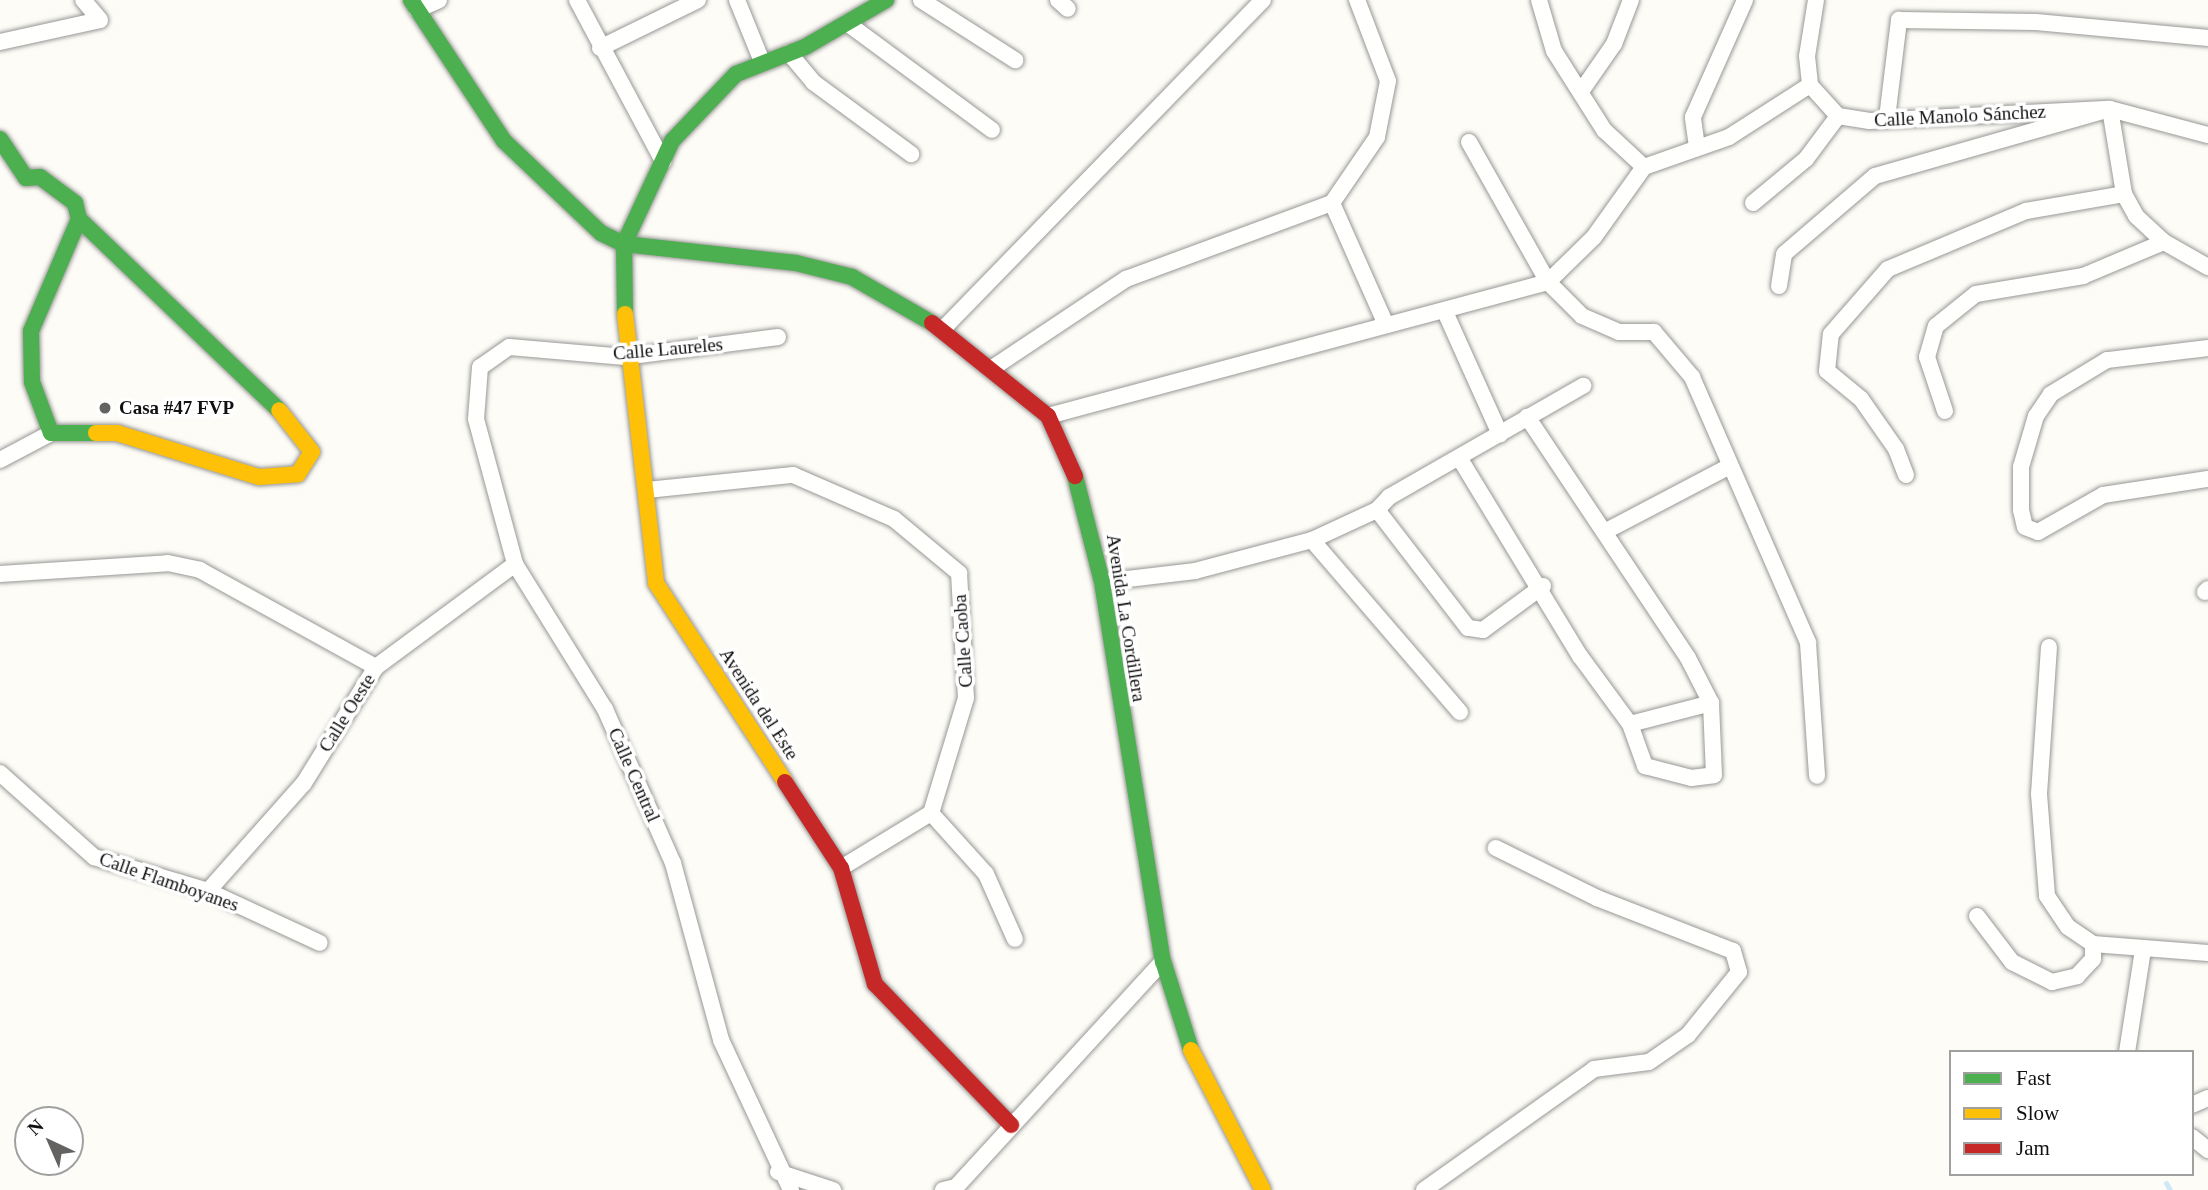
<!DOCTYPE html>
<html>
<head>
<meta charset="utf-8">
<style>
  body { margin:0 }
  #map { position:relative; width:2208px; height:1190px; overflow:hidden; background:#fdfcf7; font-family:Georgia,serif }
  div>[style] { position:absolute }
  .stream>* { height:5px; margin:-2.5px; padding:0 2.5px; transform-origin:2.5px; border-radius:2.5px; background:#cde8f7 }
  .roads { filter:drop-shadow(0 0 2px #979795) drop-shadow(0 0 2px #979795) }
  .street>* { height:16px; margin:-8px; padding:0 8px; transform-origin:8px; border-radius:8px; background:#fffffe }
  .fast>* { height:16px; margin:-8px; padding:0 8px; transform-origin:8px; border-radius:8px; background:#4caf50 }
  .slow>* { height:16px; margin:-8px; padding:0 8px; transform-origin:8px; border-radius:8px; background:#ffc107 }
  .jam>* { height:16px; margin:-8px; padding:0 8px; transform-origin:8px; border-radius:8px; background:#c62828 }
  .dots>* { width:19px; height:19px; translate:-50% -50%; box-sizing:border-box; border:4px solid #fff; border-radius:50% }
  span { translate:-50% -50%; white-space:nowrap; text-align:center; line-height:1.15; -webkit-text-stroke:7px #fff; paint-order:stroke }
  .street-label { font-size:19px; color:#111 }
  .poi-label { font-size:19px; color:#111; font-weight:700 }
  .left { translate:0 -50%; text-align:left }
  .legend { position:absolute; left:1949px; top:1050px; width:245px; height:126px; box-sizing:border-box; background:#fff; border:2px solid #a0a0a0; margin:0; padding:9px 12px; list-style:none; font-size:21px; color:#111 }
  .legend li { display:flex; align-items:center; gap:14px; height:35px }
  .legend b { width:35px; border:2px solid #a0a0a0 }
  .north { position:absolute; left:14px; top:1106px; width:70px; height:70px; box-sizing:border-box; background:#fff; border:2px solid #a0a0a0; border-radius:50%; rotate:316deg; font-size:19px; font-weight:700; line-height:28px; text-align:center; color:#111 }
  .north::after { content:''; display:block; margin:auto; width:24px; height:32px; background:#646362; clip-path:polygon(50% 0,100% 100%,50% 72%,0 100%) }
</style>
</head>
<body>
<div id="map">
  <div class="stream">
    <div style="left:2166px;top:1183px;width:8px;rotate:60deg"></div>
  </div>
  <div class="roads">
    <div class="street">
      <div style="left:577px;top:0;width:183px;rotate:61.9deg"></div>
      <div style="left:737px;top:0;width:64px;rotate:67.9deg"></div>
      <div style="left:921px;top:0;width:112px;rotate:32.6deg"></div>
      <div style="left:1058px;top:0;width:13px;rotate:42deg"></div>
      <div style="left:1816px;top:0;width:57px;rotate:99.1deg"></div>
      <div style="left:1807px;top:56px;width:29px;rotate:84deg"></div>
      <div style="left:1810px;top:85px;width:42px;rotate:47.9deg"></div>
      <div style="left:1838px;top:116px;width:32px;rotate:9deg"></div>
      <div style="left:1870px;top:121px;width:240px;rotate:-2.9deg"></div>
      <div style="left:2110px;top:109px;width:101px;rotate:14.9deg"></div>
      <div style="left:417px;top:10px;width:24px;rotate:-24deg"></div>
      <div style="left:847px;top:23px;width:180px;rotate:36.4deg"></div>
      <div style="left:0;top:42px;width:102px;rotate:-12.4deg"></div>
      <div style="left:100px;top:20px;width:26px;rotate:-130deg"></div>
      <div style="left:600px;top:48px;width:109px;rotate:-26.1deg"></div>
      <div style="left:789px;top:53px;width:38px;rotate:50deg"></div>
      <div style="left:813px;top:82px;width:122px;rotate:36.3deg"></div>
      <div style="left:1582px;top:90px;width:56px;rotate:-55.2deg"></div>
      <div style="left:1614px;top:44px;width:47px;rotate:-68.9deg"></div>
      <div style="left:1887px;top:118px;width:99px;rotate:-83deg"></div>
      <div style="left:1899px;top:20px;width:137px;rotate:0.8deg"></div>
      <div style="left:2036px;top:22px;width:173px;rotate:5.3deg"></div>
      <div style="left:1469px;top:142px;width:161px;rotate:60.6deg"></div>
      <div style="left:1548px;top:282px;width:48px;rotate:45deg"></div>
      <div style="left:1582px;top:316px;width:40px;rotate:23.4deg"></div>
      <div style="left:1619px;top:332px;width:35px"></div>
      <div style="left:1654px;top:332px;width:59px;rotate:49.8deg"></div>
      <div style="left:1692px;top:377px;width:290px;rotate:66.4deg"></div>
      <div style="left:1808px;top:643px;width:133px;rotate:86.1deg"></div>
      <div style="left:1697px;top:147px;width:30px;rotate:-98deg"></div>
      <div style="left:1693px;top:117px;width:128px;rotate:-66deg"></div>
      <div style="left:1644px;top:167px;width:90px;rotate:-19.4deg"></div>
      <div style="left:1729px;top:137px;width:96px;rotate:-32.7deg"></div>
      <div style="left:1332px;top:203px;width:133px;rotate:66.1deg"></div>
      <div style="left:1753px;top:203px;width:69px;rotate:-39.7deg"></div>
      <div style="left:1806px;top:159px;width:54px;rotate:-53.3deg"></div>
      <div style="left:1779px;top:286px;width:32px;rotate:-81deg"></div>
      <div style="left:1784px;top:254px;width:120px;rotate:-40.6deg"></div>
      <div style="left:1875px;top:176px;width:244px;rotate:-15.9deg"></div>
      <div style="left:2110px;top:109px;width:86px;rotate:80.6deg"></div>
      <div style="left:1446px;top:314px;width:132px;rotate:65.8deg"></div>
      <div style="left:943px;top:329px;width:459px;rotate:-45.8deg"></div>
      <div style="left:778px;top:337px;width:154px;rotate:172.6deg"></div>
      <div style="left:625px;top:357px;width:116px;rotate:-175.1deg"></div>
      <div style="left:509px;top:347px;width:35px;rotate:145deg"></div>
      <div style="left:480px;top:367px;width:52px;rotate:94.4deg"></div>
      <div style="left:476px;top:419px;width:150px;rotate:74.9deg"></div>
      <div style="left:515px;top:564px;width:171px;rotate:58.2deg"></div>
      <div style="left:605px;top:709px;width:168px;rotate:66.2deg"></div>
      <div style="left:673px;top:863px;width:183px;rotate:74.8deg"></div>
      <div style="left:721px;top:1040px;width:166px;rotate:65deg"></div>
      <div style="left:2208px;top:348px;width:102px;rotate:173.2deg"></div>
      <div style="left:2107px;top:360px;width:66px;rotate:148.7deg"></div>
      <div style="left:2051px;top:394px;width:27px;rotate:124deg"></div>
      <div style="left:2036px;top:416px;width:53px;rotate:106.4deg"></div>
      <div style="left:2021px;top:467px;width:43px;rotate:90deg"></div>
      <div style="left:2021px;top:510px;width:17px;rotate:77deg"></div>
      <div style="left:2025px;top:527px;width:14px;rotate:21deg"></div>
      <div style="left:2038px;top:532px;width:75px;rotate:-29.6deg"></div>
      <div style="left:2103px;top:495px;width:106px;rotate:-8.7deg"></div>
      <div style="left:994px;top:367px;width:159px;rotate:-33.7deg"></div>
      <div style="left:1126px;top:279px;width:220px;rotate:-20.3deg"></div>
      <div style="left:1332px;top:203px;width:80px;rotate:-55.7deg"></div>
      <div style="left:1377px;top:137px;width:57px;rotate:-78.9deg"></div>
      <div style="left:1388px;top:81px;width:87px;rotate:-110.9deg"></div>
      <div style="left:1945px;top:411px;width:57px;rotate:-108.4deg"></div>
      <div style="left:1927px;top:357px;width:32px;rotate:-74deg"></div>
      <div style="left:1936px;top:326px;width:51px;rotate:-38.7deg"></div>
      <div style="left:1976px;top:294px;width:109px;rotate:-9.5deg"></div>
      <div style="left:2083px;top:276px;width:88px;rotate:-22.8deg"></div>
      <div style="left:1048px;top:416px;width:518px;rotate:-15deg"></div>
      <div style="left:1548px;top:282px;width:64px;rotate:-44.4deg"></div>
      <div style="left:1594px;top:237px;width:86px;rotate:-54.5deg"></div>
      <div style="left:1644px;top:167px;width:54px;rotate:-137.2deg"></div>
      <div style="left:1604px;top:130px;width:93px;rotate:-122.3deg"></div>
      <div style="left:1554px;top:51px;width:53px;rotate:-106.4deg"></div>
      <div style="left:1460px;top:459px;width:231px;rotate:58.7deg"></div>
      <div style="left:1580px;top:656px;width:84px;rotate:53.7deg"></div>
      <div style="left:1630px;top:724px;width:45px;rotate:70.3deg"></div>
      <div style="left:1645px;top:766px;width:48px;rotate:14.6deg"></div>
      <div style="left:1691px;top:778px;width:23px;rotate:-7deg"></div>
      <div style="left:1714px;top:775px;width:72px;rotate:-92.4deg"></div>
      <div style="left:1711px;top:703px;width:51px;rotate:-117.1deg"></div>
      <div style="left:1688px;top:658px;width:290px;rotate:-123.7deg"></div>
      <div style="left:0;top:460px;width:58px;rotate:-27.9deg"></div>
      <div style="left:1906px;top:475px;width:28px;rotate:-111deg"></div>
      <div style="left:1896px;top:449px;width:61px;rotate:-125deg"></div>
      <div style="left:1861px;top:399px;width:44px;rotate:-140.5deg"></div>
      <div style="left:1827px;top:371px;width:37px;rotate:-84deg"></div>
      <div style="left:1831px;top:334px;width:86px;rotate:-48.8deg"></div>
      <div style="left:1888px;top:269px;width:150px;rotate:-22.8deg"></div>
      <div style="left:2026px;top:211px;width:99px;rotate:-9.8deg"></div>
      <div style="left:2124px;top:194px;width:25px;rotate:61deg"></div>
      <div style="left:2136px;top:216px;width:38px;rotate:43deg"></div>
      <div style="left:2164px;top:242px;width:51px;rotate:29.6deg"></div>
      <div style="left:647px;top:490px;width:147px;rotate:-5.9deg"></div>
      <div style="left:793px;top:475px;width:110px;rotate:23.5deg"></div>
      <div style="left:894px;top:519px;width:85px;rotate:39.7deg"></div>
      <div style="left:959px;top:573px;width:125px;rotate:86.8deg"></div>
      <div style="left:966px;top:698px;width:120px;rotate:106.9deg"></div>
      <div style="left:931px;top:813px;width:105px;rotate:148.6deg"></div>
      <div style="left:1608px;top:530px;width:138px;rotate:-27.7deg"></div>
      <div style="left:1312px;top:540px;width:227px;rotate:49.3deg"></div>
      <div style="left:0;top:574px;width:168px;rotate:-3.7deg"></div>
      <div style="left:168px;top:563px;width:33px;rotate:12deg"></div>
      <div style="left:200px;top:570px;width:201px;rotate:28.9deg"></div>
      <div style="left:1102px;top:582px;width:94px;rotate:-6.7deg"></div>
      <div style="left:1195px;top:571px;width:121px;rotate:-14.8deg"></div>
      <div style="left:1312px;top:540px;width:72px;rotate:-24.8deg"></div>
      <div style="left:1543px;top:586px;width:74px;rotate:143.7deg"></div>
      <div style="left:1483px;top:630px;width:15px;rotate:-172deg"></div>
      <div style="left:1468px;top:628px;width:149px;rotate:-127.6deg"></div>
      <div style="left:1377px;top:510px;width:18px;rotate:-47deg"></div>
      <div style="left:1389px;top:497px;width:224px;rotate:-29.8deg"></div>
      <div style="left:2205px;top:592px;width:4px;rotate:-45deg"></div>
      <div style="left:2049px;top:647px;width:147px;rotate:93.9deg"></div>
      <div style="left:2039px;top:794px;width:102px;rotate:85.5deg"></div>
      <div style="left:2047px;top:896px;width:37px;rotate:56deg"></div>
      <div style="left:2068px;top:927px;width:30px;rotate:34deg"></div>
      <div style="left:2093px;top:944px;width:115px;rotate:4.5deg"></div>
      <div style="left:1630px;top:724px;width:84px;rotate:-14.5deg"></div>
      <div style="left:0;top:773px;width:126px;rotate:41.8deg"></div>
      <div style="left:94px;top:857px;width:119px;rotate:16.6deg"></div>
      <div style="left:208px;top:891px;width:123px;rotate:24.9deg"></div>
      <div style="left:931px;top:813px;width:82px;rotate:48deg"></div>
      <div style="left:986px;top:874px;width:71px;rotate:66deg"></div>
      <div style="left:208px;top:891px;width:144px;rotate:-48.4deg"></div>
      <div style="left:304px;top:783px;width:137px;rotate:-58.2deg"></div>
      <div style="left:376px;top:667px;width:173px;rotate:-36.5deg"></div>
      <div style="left:1977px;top:916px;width:58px;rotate:52.7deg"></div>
      <div style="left:2012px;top:962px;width:45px;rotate:26.6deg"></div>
      <div style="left:2052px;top:982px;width:26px;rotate:-13deg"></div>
      <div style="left:2077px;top:976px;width:23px;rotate:-47deg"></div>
      <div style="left:2093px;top:959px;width:15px;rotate:-90deg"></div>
      <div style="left:2127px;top:1052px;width:103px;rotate:-81.1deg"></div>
      <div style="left:2192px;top:1105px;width:17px;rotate:-24deg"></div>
      <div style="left:2192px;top:1137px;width:21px;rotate:39deg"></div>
      <div style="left:778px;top:1172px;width:58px;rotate:18.1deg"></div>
      <div style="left:943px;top:1190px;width:13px;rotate:-13deg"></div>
      <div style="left:956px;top:1187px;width:306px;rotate:-47.5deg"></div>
      <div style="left:1424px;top:1190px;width:209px;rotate:-35.4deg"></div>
      <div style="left:1594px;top:1069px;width:55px;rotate:-7.3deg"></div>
      <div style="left:1649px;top:1062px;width:47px;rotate:-34.7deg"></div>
      <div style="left:1688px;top:1035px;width:81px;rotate:-51deg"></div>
      <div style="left:1739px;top:972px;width:22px;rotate:-106deg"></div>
      <div style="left:1733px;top:951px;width:146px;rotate:-158.7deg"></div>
      <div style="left:1597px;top:898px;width:113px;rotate:-153.7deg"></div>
    </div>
    <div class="fast">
      <div style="left:411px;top:0;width:169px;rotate:56.6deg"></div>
      <div style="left:504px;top:141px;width:134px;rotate:43.5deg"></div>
      <div style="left:601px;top:233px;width:25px;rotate:26deg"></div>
      <div style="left:624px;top:244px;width:173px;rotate:6.3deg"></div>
      <div style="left:796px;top:263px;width:58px;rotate:14deg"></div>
      <div style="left:852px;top:277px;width:92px;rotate:29.9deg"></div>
      <div style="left:0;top:139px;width:47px;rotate:56.3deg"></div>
      <div style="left:26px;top:178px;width:14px;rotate:-4deg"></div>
      <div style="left:40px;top:177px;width:44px;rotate:36.6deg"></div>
      <div style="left:75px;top:203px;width:16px;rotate:76deg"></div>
      <div style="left:79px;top:219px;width:277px;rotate:43.7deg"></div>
      <div style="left:79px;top:219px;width:122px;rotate:113.2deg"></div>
      <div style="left:31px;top:331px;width:51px;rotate:88.9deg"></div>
      <div style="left:32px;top:382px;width:54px;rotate:69.6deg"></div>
      <div style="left:51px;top:433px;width:45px"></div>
      <div style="left:625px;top:314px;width:70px;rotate:-90.8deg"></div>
      <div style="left:624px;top:244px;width:114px;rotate:-65deg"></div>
      <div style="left:672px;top:141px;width:93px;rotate:-46.3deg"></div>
      <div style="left:736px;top:74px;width:74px;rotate:-21.4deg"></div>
      <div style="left:805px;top:47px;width:94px;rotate:-30.1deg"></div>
      <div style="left:1075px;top:476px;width:109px;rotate:75.7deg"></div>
      <div style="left:1102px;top:582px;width:384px;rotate:80.9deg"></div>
      <div style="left:1163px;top:961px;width:93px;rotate:72.5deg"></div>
    </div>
    <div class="slow">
      <div style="left:625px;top:314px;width:271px;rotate:83.4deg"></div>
      <div style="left:656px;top:583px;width:237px;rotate:57deg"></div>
      <div style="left:96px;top:433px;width:21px"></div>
      <div style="left:117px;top:433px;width:149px;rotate:17.2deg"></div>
      <div style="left:259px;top:477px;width:39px;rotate:-4deg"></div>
      <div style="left:298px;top:474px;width:26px;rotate:-58deg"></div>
      <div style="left:312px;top:452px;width:53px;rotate:-128.2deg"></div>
      <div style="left:1191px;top:1050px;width:157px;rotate:62.8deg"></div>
    </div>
    <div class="jam">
      <div style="left:932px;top:323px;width:149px;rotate:38.7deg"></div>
      <div style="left:1048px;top:416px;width:66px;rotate:65.8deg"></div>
      <div style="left:785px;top:782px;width:103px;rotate:56.9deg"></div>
      <div style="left:841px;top:868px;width:121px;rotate:73.7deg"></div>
      <div style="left:875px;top:984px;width:196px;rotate:46deg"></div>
    </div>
  </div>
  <div class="dots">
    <div style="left:105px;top:408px;background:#646362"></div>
  </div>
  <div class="street-label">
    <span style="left:1960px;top:116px;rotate:-3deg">Calle Manolo Sánchez</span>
    <span style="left:668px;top:349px;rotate:-5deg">Calle Laureles</span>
    <span style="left:1126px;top:618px;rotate:81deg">Avenida La Cordillera</span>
    <span style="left:963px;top:641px;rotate:-94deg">Calle Caoba</span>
    <span style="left:759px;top:704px;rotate:57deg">Avenida del Este</span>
    <span style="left:347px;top:713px;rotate:-58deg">Calle Oeste</span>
    <span style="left:634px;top:775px;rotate:66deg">Calle Central</span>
    <span style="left:169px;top:882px;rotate:19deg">Calle Flamboyanes</span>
  </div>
  <div class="poi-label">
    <span class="left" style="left:119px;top:408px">Casa #47 FVP</span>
  </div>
  <ul class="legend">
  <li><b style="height:9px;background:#4caf50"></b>Fast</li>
  <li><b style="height:9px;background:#ffc107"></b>Slow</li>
  <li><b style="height:9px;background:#c62828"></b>Jam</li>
  </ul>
  <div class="north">N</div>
</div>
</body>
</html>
